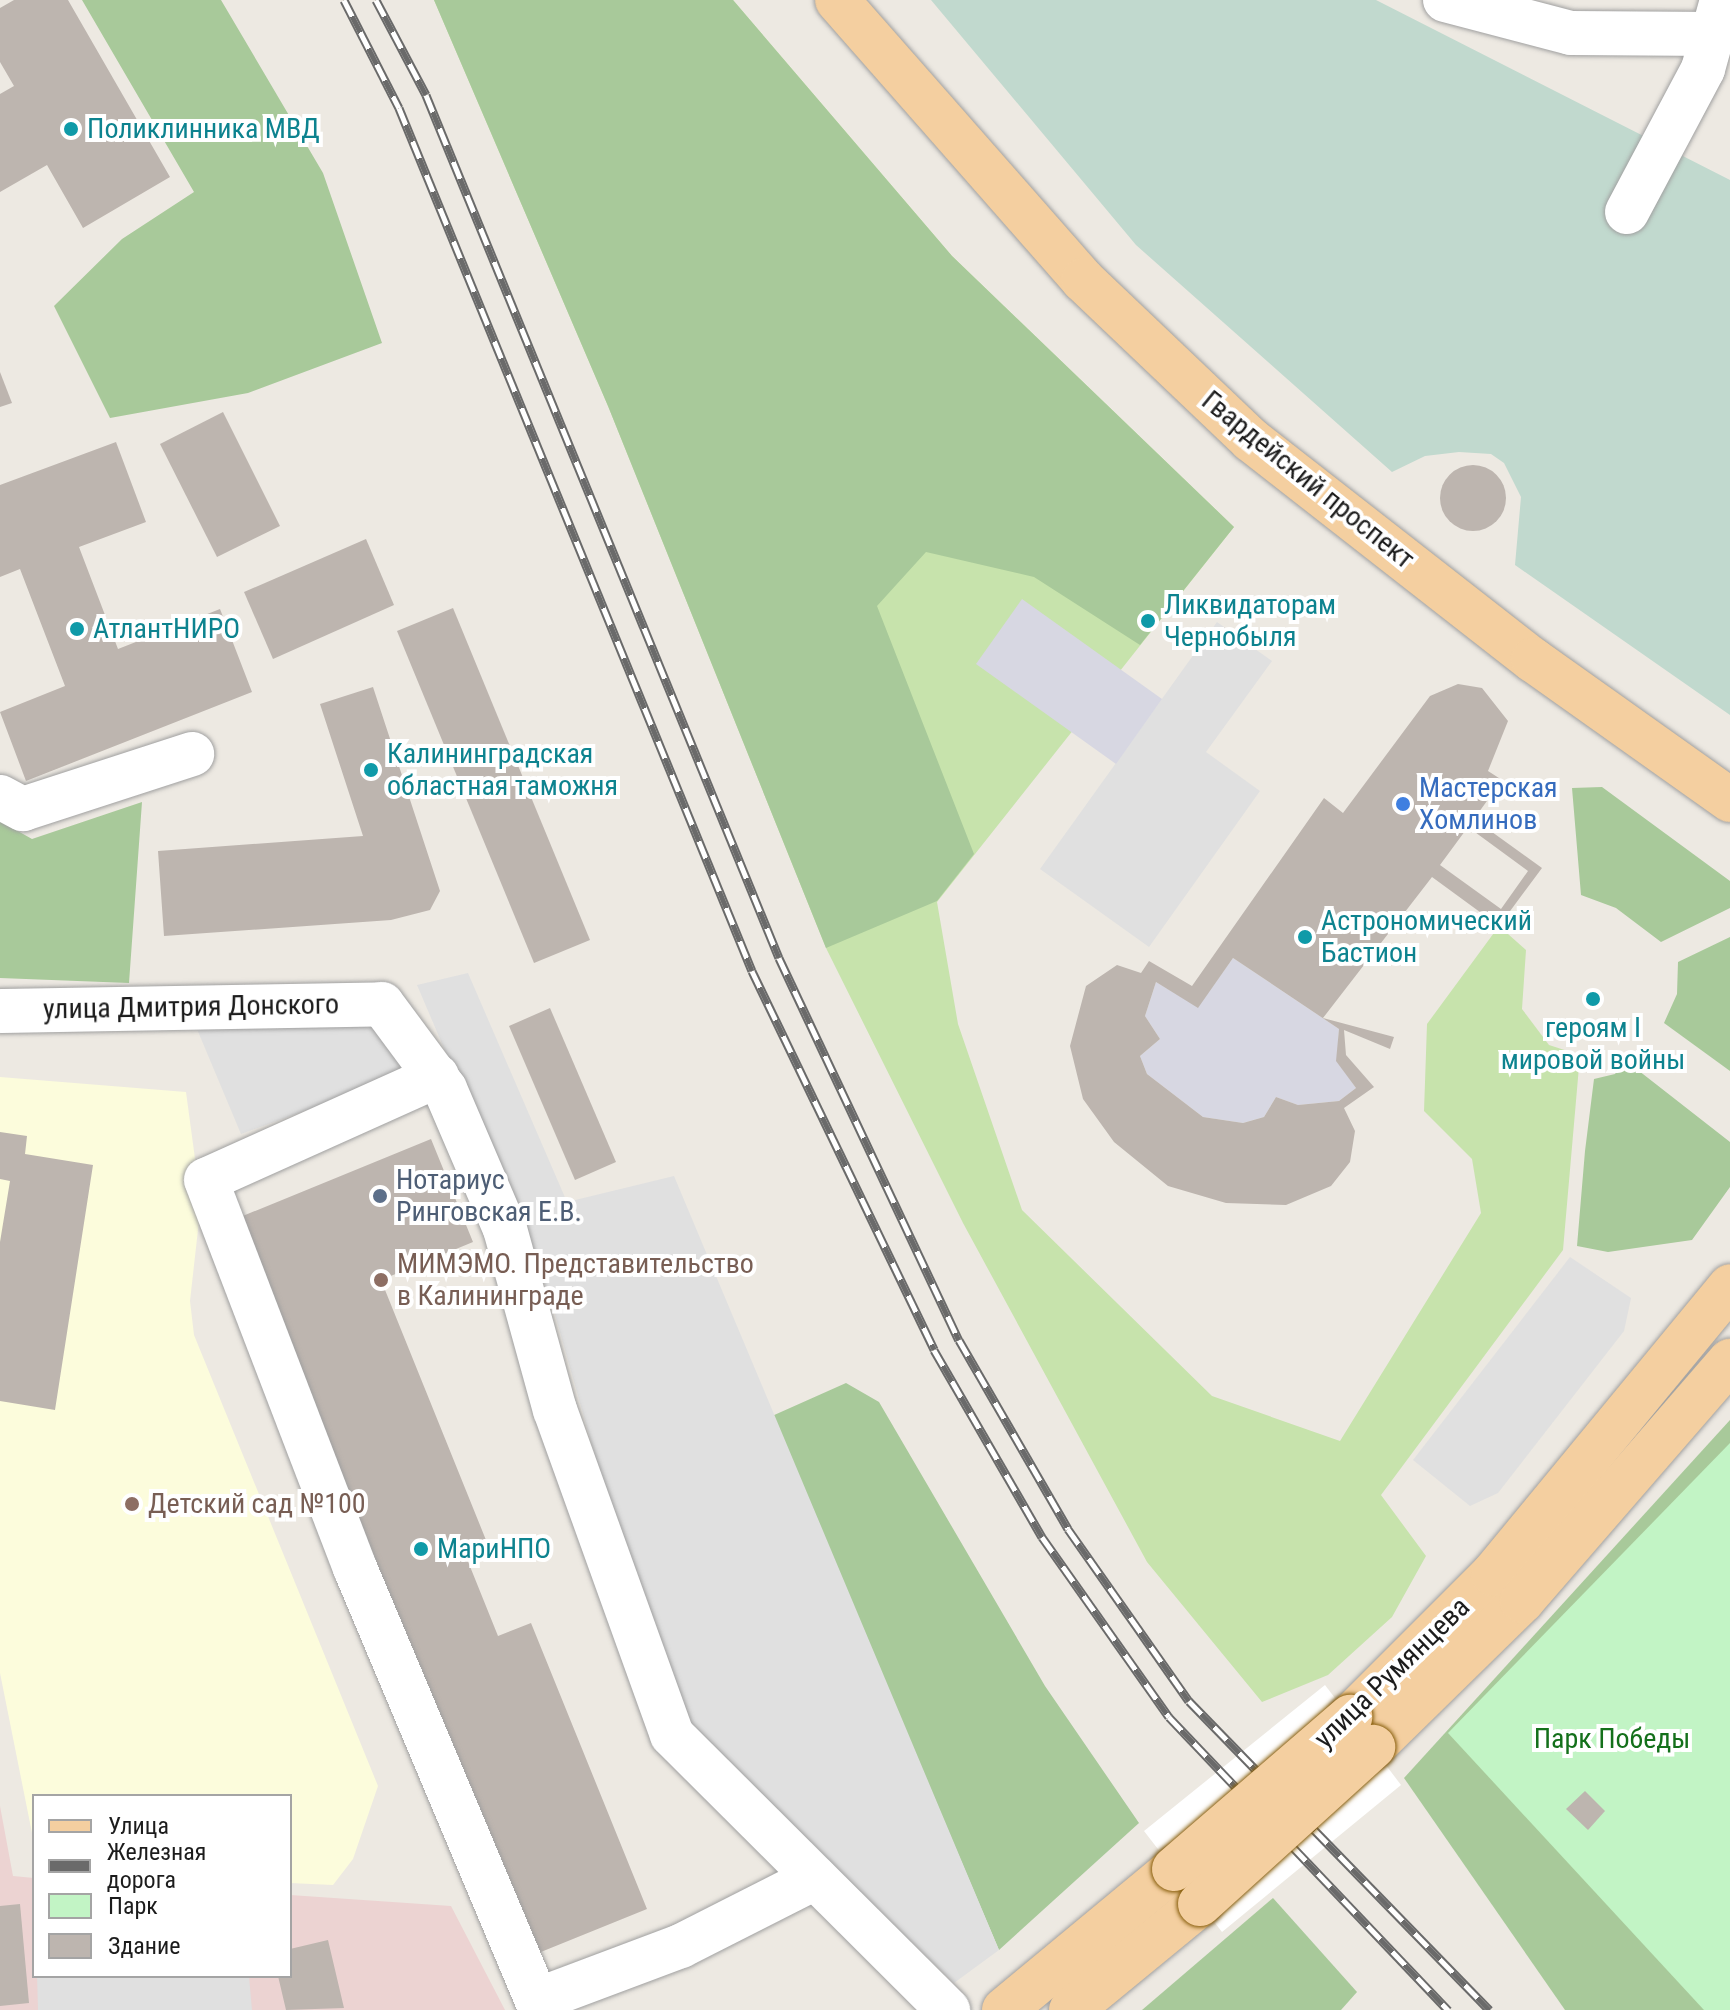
<!DOCTYPE html>
<html>
<head>
<meta charset="utf-8">
<style>
  body { margin:0 }
  #map { position:relative; width:1730px; height:2010px; overflow:hidden; background:#ede9e2; font-family:"Roboto Condensed",sans-serif }
  div>[style] { position:absolute }
  .commercial>* { inset:0; background:#ecd3d2 }
  .education>* { inset:0; background:#fcfcdc }
  .grass>* { inset:0; background:#c7e3ac }
  .forest>* { inset:0; background:#a8c99a }
  .wetland>* { inset:0; background:#c1d9ce }
  .park>* { inset:0; background:#c2f4c5 }
  .parking>* { inset:0; background:#e0e0e0 }
  .plaza>* { inset:0; background:#d7d7e2 }
  .pier>* { inset:0; background:#fff }
  .building>* { inset:0; background:#bdb5af }
  .round { border-radius:50% }
  .roads { filter:drop-shadow(0 0 2px #a0a0a0) drop-shadow(0 0 2px #a0a0a0) }
  .minor>* { height:44px; margin:-22px; padding:0 22px; transform-origin:22px; border-radius:22px; background:#fff }
  .major>* { height:44px; margin:-22px; padding:0 22px; transform-origin:22px; border-radius:22px; background:#f4cfa0 }
  .rail>* { height:9px; margin-top:-4.5px; transform-origin:0; background:repeating-linear-gradient(90deg,#fff 0 18px,#6a6a6a 0 36px); box-sizing:border-box; border-block:2px solid #6a6a6a }
  .bridges { filter:drop-shadow(0 0 2px #885e0c) drop-shadow(0 0 2px #885e0c) }
  .major-bridge>* { height:44px; margin:-22px; padding:0 22px; transform-origin:22px; border-radius:22px; background:#f4cfa0 }
  .dots>* { width:22px; height:22px; translate:-50% -50%; box-sizing:border-box; border:4px solid #fff; border-radius:50% }
  span { translate:-50% -50%; white-space:nowrap; text-align:center; line-height:1.15; -webkit-text-stroke:8px #fff; paint-order:stroke }
  .culture-label { font-size:28px; color:#0d838f }
  .left { translate:0 -50%; text-align:left }
  .street-label { font-size:28px; color:#1c1c1c }
  .shop-label { font-size:28px; color:#366cbe }
  .service-label { font-size:28px; color:#4e5e75 }
  .education-label { font-size:28px; color:#785e54 }
  .park-label { font-size:28px; color:#14701b }
  .legend { position:absolute; left:32px; top:1794px; width:260px; height:184px; box-sizing:border-box; background:#fff; border:2px solid #a4a4a4; margin:0; padding:10px 14px; list-style:none; font-size:24px; color:#1c1c1c }
  .legend li { display:flex; align-items:center; gap:16px; height:40px }
  .legend b { width:40px; border:2px solid #a4a4a4 }
</style>
</head>
<body>
<div id="map">
  <div class="commercial">
    <div style="clip-path:polygon(0 1806px,13px 1876px,34px 1878px,34px 1976px,290px 1976px,290px 1895px,451px 1906px,505px 2010px,0 2010px)"></div>
  </div>
  <div class="education">
    <div style="clip-path:polygon(0 1077px,186px 1092px,201px 1203px,190px 1301px,194px 1335px,378px 1786px,353px 1859px,333px 1885px,290px 1883px,290px 1796px,34px 1796px,34px 1843px,0 1673px)"></div>
  </div>
  <div class="grass">
    <div style="clip-path:polygon(434px 0,733px 0,952px 256px,1234px 527px,937px 902px,958px 1024px,1022px 1210px,1212px 1396px,1340px 1441px,1481px 1213px,1472px 1159px,1424px 1111px,1427px 1024px,1499px 926px,1526px 950px,1522px 1009px,1549px 1045px,1580px 1055px,1563px 1250px,1381px 1495px,1426px 1556px,1392px 1617px,1328px 1675px,1262px 1702px,1147px 1562px,963px 1223px,826px 948px,608px 406px)"></div>
  </div>
  <div class="forest">
    <div style="clip-path:polygon(82px 0,221px 0,323px 173px,382px 343px,248px 393px,110px 418px,54px 306px,122px 239px,194px 192px)"></div>
    <div style="clip-path:polygon(434px 0,733px 0,952px 256px,1234px 527px,1140px 645px,1034px 577px,926px 552px,877px 606px,974px 854px,937px 901px,826px 948px,608px 406px)"></div>
    <div style="clip-path:polygon(1602px 787px,1730px 881px,1730px 908px,1661px 942px,1616px 908px,1581px 895px,1572px 788px)"></div>
    <div style="clip-path:polygon(142px 802px,129px 983px,0 978px,0 821px,32px 839px)"></div>
    <div style="clip-path:polygon(1730px 937px,1730px 1071px,1664px 1023px,1677px 994px,1678px 962px)"></div>
    <div style="clip-path:polygon(1625px 1060px,1730px 1142px,1730px 1187px,1692px 1240px,1608px 1252px,1577px 1246px,1585px 1151px,1594px 1079px,1615px 1074px)"></div>
    <div style="clip-path:polygon(846px 1383px,879px 1402px,1045px 1686px,1139px 1823px,999px 1950px,772px 1416px)"></div>
    <div style="clip-path:polygon(1730px 1420px,1730px 2010px,1565px 2010px,1404px 1778px)"></div>
    <div style="clip-path:polygon(1273px 1898px,1357px 1992px,1341px 2010px,1142px 2010px)"></div>
  </div>
  <div class="wetland">
    <div style="clip-path:polygon(931px 0,1376px 0,1730px 180px,1730px 715px,1515px 565px,1521px 497px,1504px 463px,1491px 454px,1459px 452px,1425px 456px,1392px 472px,1136px 245px)"></div>
  </div>
  <div class="park">
    <div style="clip-path:polygon(1730px 1443px,1730px 2010px,1704px 2010px,1448px 1733px)"></div>
  </div>
  <div class="parking">
    <div style="clip-path:polygon(1217px 622px,1272px 661px,1206px 752px,1260px 791px,1149px 947px,1040px 869px)"></div>
    <div style="clip-path:polygon(468px 973px,567px 1202px,674px 1176px,999px 1950px,954px 1983px,691px 1729px,601px 1477px,550px 1297px,417px 985px)"></div>
    <div style="clip-path:polygon(369px 988px,412px 1072px,241px 1134px,184px 998px)"></div>
    <div style="clip-path:polygon(1570px 1257px,1631px 1298px,1624px 1331px,1498px 1493px,1470px 1506px,1413px 1460px)"></div>
    <div style="clip-path:polygon(37px 1976px,249px 1976px,252px 2010px,38px 2010px)"></div>
  </div>
  <div class="plaza">
    <div style="clip-path:polygon(1022px 599px,1162px 699px,1116px 764px,976px 664px)"></div>
    <div style="clip-path:polygon(1233px 958px,1339px 1029px,1337px 1061px,1356px 1088px,1339px 1101px,1298px 1105px,1276px 1097px,1264px 1117px,1243px 1123px,1203px 1117px,1147px 1074px,1140px 1056px,1160px 1039px,1145px 1016px,1156px 982px,1198px 1007px)"></div>
  </div>
  <div class="pier">
    <div style="clip-path:polygon(1325px 1685px,1401px 1785px,1222px 1932px,1144px 1831px)"></div>
  </div>
  <div class="building">
    <div style="clip-path:polygon(14px 0,68px 0,170px 177px,83px 228px,47px 165px,0 192px,0 94px,14px 86px,0 62px,0 8px)"></div>
    <div style="clip-path:polygon(0 372px,12px 403px,0 407px)"></div>
    <div style="clip-path:polygon(223px 412px,280px 526px,217px 557px,160px 444px)"></div>
    <div style="clip-path:polygon(116px 442px,146px 522px,79px 547px,118px 649px,220px 609px,252px 692px,26px 781px,0 712px,65px 686px,20px 569px,0 577px,0 485px)"></div>
    <div class="round" style="left:1440px;top:465px;width:66px;height:66px"></div>
    <div style="clip-path:polygon(366px 539px,394px 605px,273px 659px,244px 592px)"></div>
    <div style="clip-path:polygon(453px 608px,590px 940px,534px 963px,397px 631px)"></div>
    <div style="clip-path:polygon(evenodd,1458px 684px,1482px 688px,1508px 721px,1488px 771px,1502px 780px,1474px 819px,1542px 868px,1499px 926px,1432px 877px,1323px 1018px,1394px 1037px,1390px 1049px,1344px 1030px,1346px 1055px,1374px 1087px,1344px 1108px,1355px 1131px,1350px 1162px,1331px 1186px,1286px 1205px,1226px 1203px,1168px 1186px,1114px 1142px,1083px 1099px,1070px 1046px,1086px 986px,1117px 965px,1141px 973px,1149px 961px,1192px 986px,1324px 798px,1343px 813px,1430px 696px,1458px 684px,1468px 827px,1528px 871px,1501px 909px,1440px 865px,1468px 827px,1458px 684px,1233px 958px,1339px 1029px,1336px 1061px,1356px 1088px,1339px 1101px,1298px 1105px,1276px 1097px,1264px 1117px,1243px 1123px,1203px 1117px,1147px 1074px,1140px 1056px,1160px 1039px,1145px 1016px,1156px 982px,1198px 1008px,1233px 958px)"></div>
    <div style="clip-path:polygon(373px 687px,440px 891px,430px 910px,391px 920px,164px 936px,158px 851px,363px 836px,320px 704px)"></div>
    <div style="clip-path:polygon(550px 1008px,616px 1162px,575px 1180px,509px 1026px)"></div>
    <div style="clip-path:polygon(0 1132px,27px 1136px,25px 1154px,93px 1165px,55px 1410px,0 1401px,0 1242px,10px 1181px,0 1179px)"></div>
    <div style="clip-path:polygon(431px 1139px,473px 1242px,381px 1280px,488px 1545px,465px 1554px,498px 1636px,531px 1623px,647px 1909px,531px 1956px,233px 1220px)"></div>
    <div style="clip-path:polygon(1585px 1791px,1605px 1811px,1588px 1830px,1566px 1809px)"></div>
    <div style="clip-path:polygon(20px 1904px,29px 2003px,0 2006px,0 1906px)"></div>
    <div style="clip-path:polygon(328px 1940px,344px 2008px,286px 2010px,278px 1976px,290px 1976px,290px 1949px)"></div>
  </div>
  <div class="roads">
    <div class="minor">
      <div style="left:1445px;top:0;width:130px;rotate:14.7deg"></div>
      <div style="left:1571px;top:33px;width:143px;rotate:0.4deg"></div>
      <div style="left:1627px;top:212px;width:162px;rotate:-62deg"></div>
      <div style="left:1703px;top:69px;width:72px;rotate:-74.6deg"></div>
      <div style="left:0;top:797px;width:26px;rotate:28deg"></div>
      <div style="left:23px;top:809px;width:178px;rotate:-18deg"></div>
      <div style="left:0;top:1011px;width:382px;rotate:-1deg"></div>
      <div style="left:382px;top:1004px;width:106px;rotate:53.5deg"></div>
      <div style="left:445px;top:1089px;width:152px;rotate:66.8deg"></div>
      <div style="left:505px;top:1229px;width:188px;rotate:74.6deg"></div>
      <div style="left:555px;top:1410px;width:345px;rotate:70.2deg"></div>
      <div style="left:672px;top:1735px;width:390px;rotate:44.9deg"></div>
      <div style="left:437px;top:1076px;width:253px;rotate:155.8deg"></div>
      <div style="left:206px;top:1180px;width:416px;rotate:69deg"></div>
      <div style="left:355px;top:1568px;width:469px;rotate:67.2deg"></div>
      <div style="left:537px;top:2000px;width:154px;rotate:-20.6deg"></div>
      <div style="left:681px;top:1946px;width:150px;rotate:-26.9deg"></div>
    </div>
    <div class="major">
      <div style="left:837px;top:0;width:373px;rotate:48.7deg"></div>
      <div style="left:1083px;top:280px;width:232px;rotate:43.6deg"></div>
      <div style="left:1251px;top:440px;width:358px;rotate:38deg"></div>
      <div style="left:1533px;top:660px;width:242px;rotate:35.4deg"></div>
      <div style="left:1350px;top:1717px;width:202px;rotate:-45deg"></div>
      <div style="left:1493px;top:1574px;width:373px;rotate:-50.5deg"></div>
      <div style="left:1373px;top:1747px;width:209px;rotate:-44.4deg"></div>
      <div style="left:1522px;top:1601px;width:318px;rotate:-49.1deg"></div>
      <div style="left:1004px;top:2010px;width:221px;rotate:-39.7deg"></div>
      <div style="left:1071px;top:2010px;width:167px;rotate:-39.4deg"></div>
    </div>
  </div>
  <div class="rail">
    <div style="left:344px;top:0;width:121px;rotate:63deg"></div>
    <div style="left:399px;top:108px;width:932px;rotate:67.75deg"></div>
    <div style="left:752px;top:971px;width:420px;rotate:64.3deg"></div>
    <div style="left:934px;top:1350px;width:216px;rotate:60deg"></div>
    <div style="left:1042px;top:1537px;width:220px;rotate:54.8deg"></div>
    <div style="left:1169px;top:1717px;width:405px;rotate:46.4deg"></div>
    <div style="left:376px;top:0;width:107px;rotate:62.2deg"></div>
    <div style="left:426px;top:95px;width:932px;rotate:67.75deg"></div>
    <div style="left:779px;top:958px;width:422px;rotate:64.8deg"></div>
    <div style="left:959px;top:1340px;width:218px;rotate:60deg"></div>
    <div style="left:1068px;top:1529px;width:210px;rotate:54.9deg"></div>
    <div style="left:1189px;top:1701px;width:431px;rotate:45.8deg"></div>
  </div>
  <div class="bridges">
    <div class="major-bridge">
      <div style="left:1174px;top:1869px;width:233px;rotate:-40.8deg"></div>
      <div style="left:1200px;top:1904px;width:234px;rotate:-42.2deg"></div>
    </div>
  </div>
  <div class="dots">
    <div style="left:71px;top:129px;background:#0f9aa8"></div>
    <div style="left:1148px;top:621px;background:#0f9aa8"></div>
    <div style="left:77px;top:629px;background:#0f9aa8"></div>
    <div style="left:371px;top:770px;background:#0f9aa8"></div>
    <div style="left:1403px;top:804px;background:#3f7fe0"></div>
    <div style="left:1305px;top:937px;background:#0f9aa8"></div>
    <div style="left:1593px;top:999px;background:#0f9aa8"></div>
    <div style="left:380px;top:1196px;background:#5c6f8a"></div>
    <div style="left:381px;top:1280px;background:#8d6e63"></div>
    <div style="left:132px;top:1504px;background:#8d6e63"></div>
    <div style="left:421px;top:1549px;background:#0f9aa8"></div>
  </div>
  <div class="culture-label">
    <span class="left" style="left:87px;top:129px">Поликлинника МВД</span>
    <span class="left" style="left:1164px;top:621px">Ликвидаторам<br>Чернобыля</span>
    <span class="left" style="left:93px;top:629px">АтлантНИРО</span>
    <span class="left" style="left:387px;top:770px">Калининградская<br>областная таможня</span>
    <span class="left" style="left:1321px;top:937px">Астрономический<br>Бастион</span>
    <span style="left:1593px;top:1044px">героям I<br>мировой войны</span>
    <span class="left" style="left:437px;top:1549px">МариНПО</span>
  </div>
  <div class="street-label">
    <span style="left:1308px;top:480px;rotate:39deg">Гвардейский проспект</span>
    <span style="left:191px;top:1007px;rotate:-1deg">улица Дмитрия Донского</span>
    <span style="left:1392px;top:1673px;rotate:-44deg">улица Румянцева</span>
  </div>
  <div class="shop-label">
    <span class="left" style="left:1419px;top:804px">Мастерская<br>Хомлинов</span>
  </div>
  <div class="service-label">
    <span class="left" style="left:396px;top:1196px">Нотариус<br>Ринговская Е.В.</span>
  </div>
  <div class="education-label">
    <span class="left" style="left:397px;top:1280px">МИМЭМО. Представительство<br>в Калининграде</span>
    <span class="left" style="left:148px;top:1504px">Детский сад №100</span>
  </div>
  <div class="park-label">
    <span style="left:1612px;top:1739px">Парк Победы</span>
  </div>
  <ul class="legend">
  <li><b style="height:10px;background:#f4cfa0"></b>Улица</li>
  <li><b style="height:10px;background:#6a6a6a"></b>Железная дорога</li>
  <li><b style="height:22px;background:#c2f4c5"></b>Парк</li>
  <li><b style="height:22px;background:#bdb5af"></b>Здание</li>
  </ul>
</div>
</body>
</html>
